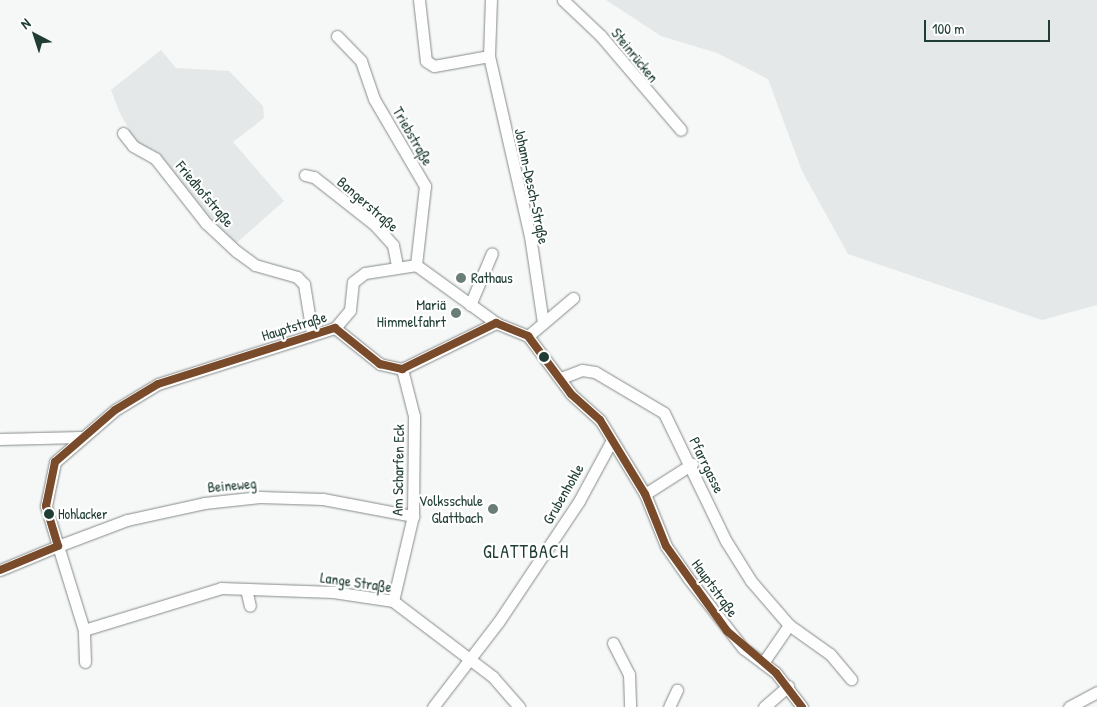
<!DOCTYPE html>
<html>
<head>
<meta charset="utf-8">
<style>
  body { margin:0 }
  #map { position:relative; width:1097px; height:707px; overflow:hidden; background:#f6f7f7; font-family:"Patrick Hand",sans-serif }
  div>[style] { position:absolute }
  .green>* { inset:0; background:#e4e8e8 }
  .roads { filter:drop-shadow(0 0 1px #858b8a) drop-shadow(0 0 1px #858b8a) }
  .minor>* { height:11px; margin:-5.5px; padding:0 5.5px; transform-origin:5.5px; border-radius:5.5px; background:#fefefe }
  .bus-1>* { height:8px; margin:-4px; padding:0 4px; transform-origin:4px; border-radius:4px; background:#7a4b2a }
  .dots>* { width:14px; height:14px; translate:-50% -50%; box-sizing:border-box; border:2px solid #fff; border-radius:50% }
  span { translate:-50% -50%; white-space:nowrap; text-align:center; line-height:1.15; -webkit-text-stroke:4.5px #fff; paint-order:stroke }
  .bus-label { font-size:14px; color:#1f3d34 }
  .left { translate:0 -50%; text-align:left }
  .street-label { font-size:15px; color:#1f3d34 }
  .poi-label { font-size:15px; color:#1f3d34 }
  .right { translate:-100% -50%; text-align:right }
  .quarter-label { font-size:18px; color:#1f3d34; letter-spacing:1px }
  .north { position:absolute; left:10px; top:10px; width:50px; height:50px; -webkit-text-stroke:4px #fff; paint-order:stroke; rotate:320deg; font-size:14px; font-weight:700; line-height:20px; text-align:center; color:#1f3d34 }
  .north::after { content:''; display:block; margin:auto; width:18px; height:22px; background:#1f3d34; clip-path:polygon(50% 0,100% 100%,50% 72%,0 100%) }
  .scale { position:absolute; left:924px; top:20px; width:126px; height:22px; box-sizing:border-box; border:2px solid #1f3d34; border-top:0; padding-left:6px; font-size:15px; line-height:18px; white-space:nowrap; color:#1f3d34; -webkit-text-stroke:4px #fff; paint-order:stroke }
</style>
</head>
<body>
<div id="map">
  <div class="green">
    <div style="clip-path:polygon(606px 0,1097px 0,1097px 305px,1042px 320px,848px 254px,802px 171px,768px 79px,717px 53px,661px 36px)"></div>
    <div style="clip-path:polygon(161px 50px,176px 68px,229px 71px,263px 106px,264px 118px,233px 142px,284px 201px,233px 246px,153px 149px,149px 152px,136px 143px,119px 111px,111px 90px)"></div>
  </div>
  <div class="roads">
    <div class="minor">
      <div style="left:419px;top:0;width:61px;rotate:83.5deg"></div>
      <div style="left:426px;top:61px;width:9px;rotate:32deg"></div>
      <div style="left:434px;top:66px;width:56px;rotate:-10.3deg"></div>
      <div style="left:489px;top:56px;width:56px;rotate:-88deg"></div>
      <div style="left:563px;top:0;width:52px;rotate:43.5deg"></div>
      <div style="left:601px;top:36px;width:123px;rotate:49.6deg"></div>
      <div style="left:337px;top:36px;width:35px;rotate:46deg"></div>
      <div style="left:361px;top:61px;width:40px;rotate:71.1deg"></div>
      <div style="left:374px;top:99px;width:101px;rotate:59.6deg"></div>
      <div style="left:425px;top:186px;width:80px;rotate:96.5deg"></div>
      <div style="left:489px;top:56px;width:185px;rotate:77.2deg"></div>
      <div style="left:530px;top:236px;width:88px;rotate:81.5deg"></div>
      <div style="left:123px;top:133px;width:16px;rotate:52deg"></div>
      <div style="left:133px;top:146px;width:25px;rotate:29deg"></div>
      <div style="left:155px;top:158px;width:83px;rotate:51.9deg"></div>
      <div style="left:206px;top:223px;width:41px;rotate:43deg"></div>
      <div style="left:236px;top:251px;width:24px;rotate:36deg"></div>
      <div style="left:255px;top:265px;width:44px;rotate:15.9deg"></div>
      <div style="left:297px;top:277px;width:10px;rotate:45deg"></div>
      <div style="left:304px;top:284px;width:50px;rotate:80.7deg"></div>
      <div style="left:305px;top:175px;width:9px;rotate:13deg"></div>
      <div style="left:314px;top:177px;width:78px;rotate:38.2deg"></div>
      <div style="left:375px;top:225px;width:27px;rotate:48deg"></div>
      <div style="left:393px;top:245px;width:21px;rotate:79deg"></div>
      <div style="left:470px;top:305px;width:56px;rotate:-67.1deg"></div>
      <div style="left:335px;top:328px;width:23px;rotate:-50deg"></div>
      <div style="left:350px;top:310px;width:28px;rotate:-84deg"></div>
      <div style="left:353px;top:282px;width:15px;rotate:-37deg"></div>
      <div style="left:365px;top:273px;width:52px;rotate:-8.9deg"></div>
      <div style="left:416px;top:265px;width:99px;rotate:35.9deg"></div>
      <div style="left:496px;top:323px;width:35px;rotate:22deg"></div>
      <div style="left:528px;top:336px;width:72px;rotate:53.4deg"></div>
      <div style="left:571px;top:394px;width:39px;rotate:42deg"></div>
      <div style="left:600px;top:420px;width:87px;rotate:58.7deg"></div>
      <div style="left:645px;top:494px;width:56px;rotate:68deg"></div>
      <div style="left:666px;top:546px;width:40px;rotate:55.1deg"></div>
      <div style="left:689px;top:579px;width:88px;rotate:52deg"></div>
      <div style="left:743px;top:648px;width:41px;rotate:37.1deg"></div>
      <div style="left:776px;top:673px;width:43px;rotate:52.6deg"></div>
      <div style="left:528px;top:336px;width:59px;rotate:-40.2deg"></div>
      <div style="left:561px;top:378px;width:22px;rotate:-21deg"></div>
      <div style="left:582px;top:370px;width:13px;rotate:9deg"></div>
      <div style="left:595px;top:372px;width:80px;rotate:30.7deg"></div>
      <div style="left:664px;top:413px;width:142px;rotate:64.2deg"></div>
      <div style="left:726px;top:541px;width:47px;rotate:58deg"></div>
      <div style="left:751px;top:581px;width:58px;rotate:49.2deg"></div>
      <div style="left:789px;top:625px;width:46px;rotate:124.4deg"></div>
      <div style="left:0;top:439px;width:81px;rotate:-1.4deg"></div>
      <div style="left:645px;top:494px;width:56px;rotate:-32.6deg"></div>
      <div style="left:0;top:570px;width:63px;rotate:-22.5deg"></div>
      <div style="left:58px;top:546px;width:42px;rotate:-106.7deg"></div>
      <div style="left:46px;top:506px;width:45px;rotate:-78.4deg"></div>
      <div style="left:55px;top:462px;width:79px;rotate:-40.9deg"></div>
      <div style="left:115px;top:410px;width:50px;rotate:-31.2deg"></div>
      <div style="left:158px;top:384px;width:186px;rotate:-17.6deg"></div>
      <div style="left:335px;top:328px;width:58px;rotate:38.7deg"></div>
      <div style="left:380px;top:364px;width:23px;rotate:13deg"></div>
      <div style="left:402px;top:369px;width:105px;rotate:-26.1deg"></div>
      <div style="left:246px;top:589px;width:17px;rotate:77deg"></div>
      <div style="left:393px;top:601px;width:87px;rotate:-76.8deg"></div>
      <div style="left:413px;top:516px;width:100px;rotate:-89.4deg"></div>
      <div style="left:414px;top:416px;width:49px;rotate:-104.3deg"></div>
      <div style="left:789px;top:625px;width:50px;rotate:35.3deg"></div>
      <div style="left:830px;top:654px;width:33px;rotate:50deg"></div>
      <div style="left:84px;top:630px;width:143px;rotate:-17deg"></div>
      <div style="left:221px;top:588px;width:112px;rotate:2deg"></div>
      <div style="left:333px;top:592px;width:61px;rotate:8.5deg"></div>
      <div style="left:393px;top:601px;width:126px;rotate:37.2deg"></div>
      <div style="left:493px;top:677px;width:40px;rotate:49deg"></div>
      <div style="left:613px;top:643px;width:35px;rotate:63deg"></div>
      <div style="left:629px;top:674px;width:33px;rotate:88deg"></div>
      <div style="left:85px;top:662px;width:32px;rotate:-92deg"></div>
      <div style="left:84px;top:630px;width:88px;rotate:-107.2deg"></div>
      <div style="left:58px;top:546px;width:74px;rotate:-20.6deg"></div>
      <div style="left:127px;top:520px;width:79px;rotate:-12.4deg"></div>
      <div style="left:204px;top:503px;width:56px;rotate:-6.1deg"></div>
      <div style="left:260px;top:497px;width:63px;rotate:1.8deg"></div>
      <div style="left:323px;top:499px;width:92px;rotate:10.7deg"></div>
      <div style="left:433px;top:707px;width:108px;rotate:-52.5deg"></div>
      <div style="left:499px;top:621px;width:144px;rotate:-56.3deg"></div>
      <div style="left:579px;top:501px;width:69px;rotate:-61.6deg"></div>
      <div style="left:669px;top:707px;width:19px;rotate:-65deg"></div>
      <div style="left:764px;top:707px;width:32px;rotate:-41deg"></div>
      <div style="left:1069px;top:707px;width:32px;rotate:-28deg"></div>
    </div>
  </div>
  <div class="bus-1">
    <div style="left:0;top:570px;width:63px;rotate:-22.5deg"></div>
    <div style="left:58px;top:546px;width:42px;rotate:-106.7deg"></div>
    <div style="left:46px;top:506px;width:45px;rotate:-78.4deg"></div>
    <div style="left:55px;top:462px;width:79px;rotate:-40.9deg"></div>
    <div style="left:115px;top:410px;width:50px;rotate:-31.2deg"></div>
    <div style="left:158px;top:384px;width:186px;rotate:-17.6deg"></div>
    <div style="left:335px;top:328px;width:58px;rotate:38.7deg"></div>
    <div style="left:380px;top:364px;width:23px;rotate:13deg"></div>
    <div style="left:402px;top:369px;width:105px;rotate:-26.1deg"></div>
    <div style="left:496px;top:323px;width:35px;rotate:22deg"></div>
    <div style="left:528px;top:336px;width:72px;rotate:53.4deg"></div>
    <div style="left:571px;top:394px;width:39px;rotate:42deg"></div>
    <div style="left:600px;top:420px;width:87px;rotate:58.7deg"></div>
    <div style="left:645px;top:494px;width:56px;rotate:68deg"></div>
    <div style="left:666px;top:546px;width:105px;rotate:54.3deg"></div>
    <div style="left:727px;top:631px;width:65px;rotate:40.6deg"></div>
    <div style="left:776px;top:673px;width:43px;rotate:52.6deg"></div>
  </div>
  <div class="dots">
    <div style="left:461px;top:278px;background:#6a7e78"></div>
    <div style="left:456px;top:313px;background:#6a7e78"></div>
    <div style="left:544px;top:357px;background:#1f3d34"></div>
    <div style="left:493px;top:509px;background:#6a7e78"></div>
    <div style="left:49px;top:514px;background:#1f3d34"></div>
  </div>
  <div class="bus-label">
    <span class="left" style="left:58px;top:514px">Hohlacker</span>
  </div>
  <div class="street-label">
    <span style="left:635px;top:55px;rotate:51deg">Steinrücken</span>
    <span style="left:413px;top:136px;rotate:60deg">Triebstraße</span>
    <span style="left:532px;top:186px;rotate:78deg">Johann-Desch-Straße</span>
    <span style="left:205px;top:194px;rotate:50deg">Friedhofstraße</span>
    <span style="left:368px;top:204px;rotate:41deg">Bangerstraße</span>
    <span style="left:294px;top:326px;rotate:-17deg">Hauptstraße</span>
    <span style="left:707px;top:465px;rotate:64deg">Pfarrgasse</span>
    <span style="left:398px;top:470px;rotate:-89deg">Am Scharfen Eck</span>
    <span style="left:232px;top:485px;rotate:-5deg">Beineweg</span>
    <span style="left:563px;top:494px;rotate:-60deg">Grubenhohle</span>
    <span style="left:356px;top:582px;rotate:8deg">Lange Straße</span>
    <span style="left:715px;top:588px;rotate:54deg">Hauptstraße</span>
  </div>
  <div class="poi-label">
    <span class="left" style="left:471px;top:278px">Rathaus</span>
    <span class="right" style="left:446px;top:313px">Mariä<br>Himmelfahrt</span>
    <span class="right" style="left:483px;top:509px">Volksschule<br>Glattbach</span>
  </div>
  <div class="quarter-label">
    <span style="left:526px;top:552px">GLATTBACH</span>
  </div>
  <div class="north">N</div>
  <div class="scale">100 m</div>
</div>
</body>
</html>
